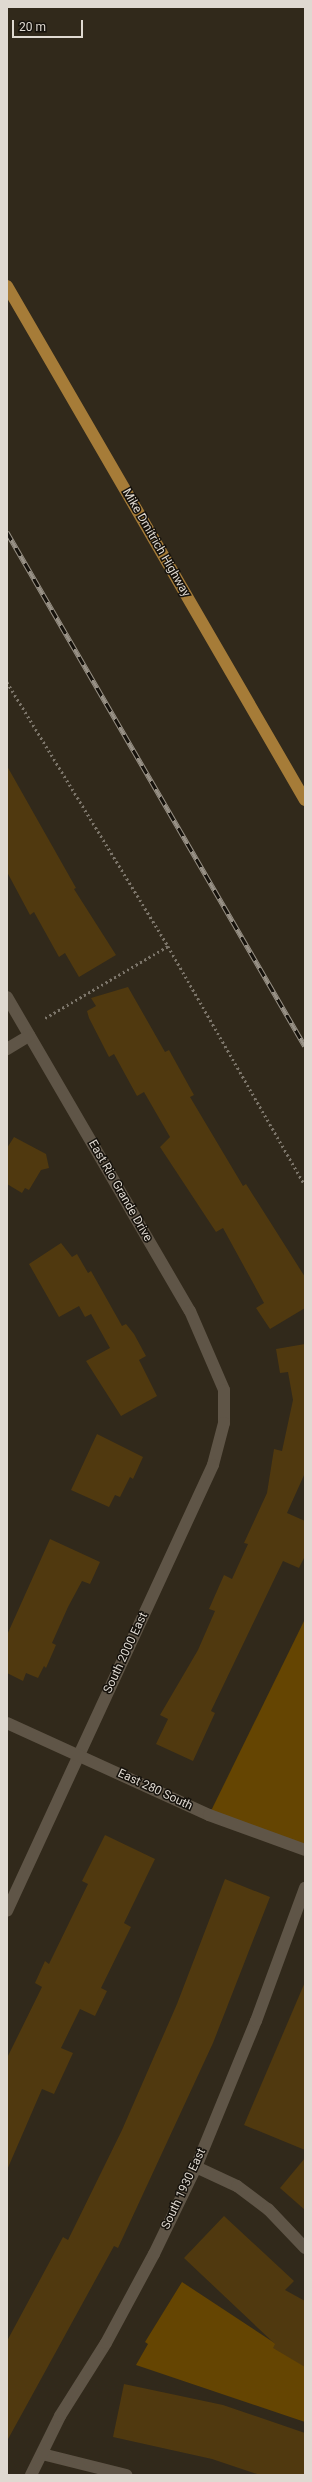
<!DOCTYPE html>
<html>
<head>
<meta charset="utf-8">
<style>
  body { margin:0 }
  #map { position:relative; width:312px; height:2482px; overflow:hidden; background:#31291b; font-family:Roboto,sans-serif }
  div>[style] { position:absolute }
  .green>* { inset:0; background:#654502 }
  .building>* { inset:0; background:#50390f }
  .path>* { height:2.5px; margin-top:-1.25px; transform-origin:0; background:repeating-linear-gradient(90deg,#7c756a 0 2px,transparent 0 5px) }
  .minor>* { height:12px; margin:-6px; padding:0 6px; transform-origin:6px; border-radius:6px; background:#5f5547 }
  .trunk>* { height:12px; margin:-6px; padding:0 6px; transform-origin:6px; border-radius:6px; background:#a67c38 }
  .rail>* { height:4.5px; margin-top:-2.25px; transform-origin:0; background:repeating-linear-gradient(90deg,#16120c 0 9px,#989186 0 18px); box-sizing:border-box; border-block:1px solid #989186 }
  span { translate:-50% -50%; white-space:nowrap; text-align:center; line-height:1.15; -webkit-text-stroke:3px #16120c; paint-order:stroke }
  .street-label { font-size:12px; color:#dfd9d1 }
  .frame { position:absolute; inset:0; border:8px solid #dfd9d1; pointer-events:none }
  .scale { position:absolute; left:12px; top:20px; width:71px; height:18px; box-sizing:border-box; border:2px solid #dfd9d1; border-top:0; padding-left:5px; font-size:12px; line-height:14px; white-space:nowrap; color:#dfd9d1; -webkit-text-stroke:3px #16120c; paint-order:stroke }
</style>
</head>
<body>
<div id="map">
  <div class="green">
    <div style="clip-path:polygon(305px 1619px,305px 1850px,209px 1815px)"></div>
    <div style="clip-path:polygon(182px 2282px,305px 2363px,305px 2422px,136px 2365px,148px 2344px,145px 2342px)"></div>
  </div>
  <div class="building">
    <div style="clip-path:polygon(7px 766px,76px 888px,74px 889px,116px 955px,79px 977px,65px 953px,59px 957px,34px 912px,30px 915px,7px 872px)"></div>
    <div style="clip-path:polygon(128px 987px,165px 1052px,169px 1050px,194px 1095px,190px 1097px,243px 1186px,246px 1184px,305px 1277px,305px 1308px,270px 1329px,256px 1308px,264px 1303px,223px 1228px,216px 1232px,160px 1147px,170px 1137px,144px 1092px,137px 1096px,114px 1054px,109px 1057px,89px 1018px,87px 1011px,96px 1006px,91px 998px)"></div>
    <div style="clip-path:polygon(14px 1137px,46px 1154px,49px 1168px,41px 1170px,29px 1190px,25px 1188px,22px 1193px,7px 1184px,7px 1148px)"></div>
    <div style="clip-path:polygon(61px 1243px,72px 1257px,77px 1254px,88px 1273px,91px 1271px,122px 1326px,126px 1324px,134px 1334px,146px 1356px,139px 1360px,157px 1396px,121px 1416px,86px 1361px,110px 1348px,91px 1314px,85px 1317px,79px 1306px,59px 1317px,29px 1264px)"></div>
    <div style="clip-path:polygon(305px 1344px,305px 1473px,287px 1513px,305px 1521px,305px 1556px,299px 1568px,283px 1561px,211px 1711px,215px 1713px,193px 1761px,156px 1744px,168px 1719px,160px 1715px,198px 1650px,215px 1611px,209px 1609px,224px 1575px,232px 1579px,248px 1544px,244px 1543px,267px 1493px,274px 1449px,282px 1451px,293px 1400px,288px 1372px,280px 1373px,276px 1349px)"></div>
    <div style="clip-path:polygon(97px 1434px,143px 1457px,133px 1479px,130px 1477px,120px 1497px,115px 1495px,109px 1507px,71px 1490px)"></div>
    <div style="clip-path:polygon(50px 1539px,100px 1562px,90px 1584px,82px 1581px,68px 1607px,52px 1643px,56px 1645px,46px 1668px,44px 1666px,38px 1678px,26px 1673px,23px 1681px,7px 1673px,7px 1635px)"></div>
    <div style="clip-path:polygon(105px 1835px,155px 1859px,124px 1923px,131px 1927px,101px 1988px,107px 1991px,95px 2016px,80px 2009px,61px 2048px,73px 2053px,54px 2094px,42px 2089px,7px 2170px,7px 2058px,42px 1987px,35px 1983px,45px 1961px,49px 1964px,88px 1884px,82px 1881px)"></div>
    <div style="clip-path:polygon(225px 1879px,270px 1897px,213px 2043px,118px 2248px,114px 2246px,7px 2441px,7px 2341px,63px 2237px,68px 2240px,122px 2130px,177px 2004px)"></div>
    <div style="clip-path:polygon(305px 1982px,305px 2150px,244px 2125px)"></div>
    <div style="clip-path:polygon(305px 2158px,305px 2210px,280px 2188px)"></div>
    <div style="clip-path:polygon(224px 2216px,294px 2281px,285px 2290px,305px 2301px,305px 2367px,273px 2348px,275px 2344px,184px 2258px)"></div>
    <div style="clip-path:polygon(124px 2384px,223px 2405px,305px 2433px,305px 2475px,260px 2475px,212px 2459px,113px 2437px)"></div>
  </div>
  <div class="path">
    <div style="left:7px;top:682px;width:309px;rotate:58.6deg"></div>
    <div style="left:168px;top:946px;width:275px;rotate:60.2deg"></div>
    <div style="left:45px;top:1018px;width:143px;rotate:-30.3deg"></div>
  </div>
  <div class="minor">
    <div style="left:7px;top:997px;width:363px;rotate:59.8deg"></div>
    <div style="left:190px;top:1311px;width:86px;rotate:66.7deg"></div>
    <div style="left:224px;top:1390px;width:33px;rotate:90deg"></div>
    <div style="left:224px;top:1423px;width:43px;rotate:104.7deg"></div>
    <div style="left:213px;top:1465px;width:491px;rotate:114.8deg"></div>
    <div style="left:7px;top:1049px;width:26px;rotate:-31deg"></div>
    <div style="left:7px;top:1723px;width:222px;rotate:24.5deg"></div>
    <div style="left:209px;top:1815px;width:102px;rotate:20deg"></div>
    <div style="left:196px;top:2167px;width:45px;rotate:24.9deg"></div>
    <div style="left:237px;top:2186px;width:39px;rotate:37deg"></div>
    <div style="left:268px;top:2209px;width:54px;rotate:46.5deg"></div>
    <div style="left:42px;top:2454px;width:87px;rotate:14deg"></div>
    <div style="left:31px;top:2475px;width:66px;rotate:-63.8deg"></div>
    <div style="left:60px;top:2416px;width:86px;rotate:-57.8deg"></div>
    <div style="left:106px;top:2343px;width:101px;rotate:-61.7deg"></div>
    <div style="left:154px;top:2254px;width:97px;rotate:-64.2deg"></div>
    <div style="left:196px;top:2167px;width:158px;rotate:-67.7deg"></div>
    <div style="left:256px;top:2021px;width:142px;rotate:-69.8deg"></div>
  </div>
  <div class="trunk">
    <div style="left:7px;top:286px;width:594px;rotate:59.9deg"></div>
  </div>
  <div class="rail">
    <div style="left:7px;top:532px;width:594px;rotate:59.9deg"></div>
  </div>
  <div class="street-label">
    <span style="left:156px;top:543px;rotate:60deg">Mike Dmitrich Highway</span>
    <span style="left:120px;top:1191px;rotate:60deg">East Rio Grande Drive</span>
    <span style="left:126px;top:1653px;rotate:-65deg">South 2000 East</span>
    <span style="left:155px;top:1790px;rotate:25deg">East 280 South</span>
    <span style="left:184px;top:2189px;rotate:-65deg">South 1930 East</span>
  </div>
  <div class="frame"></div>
  <div class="scale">20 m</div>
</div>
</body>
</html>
